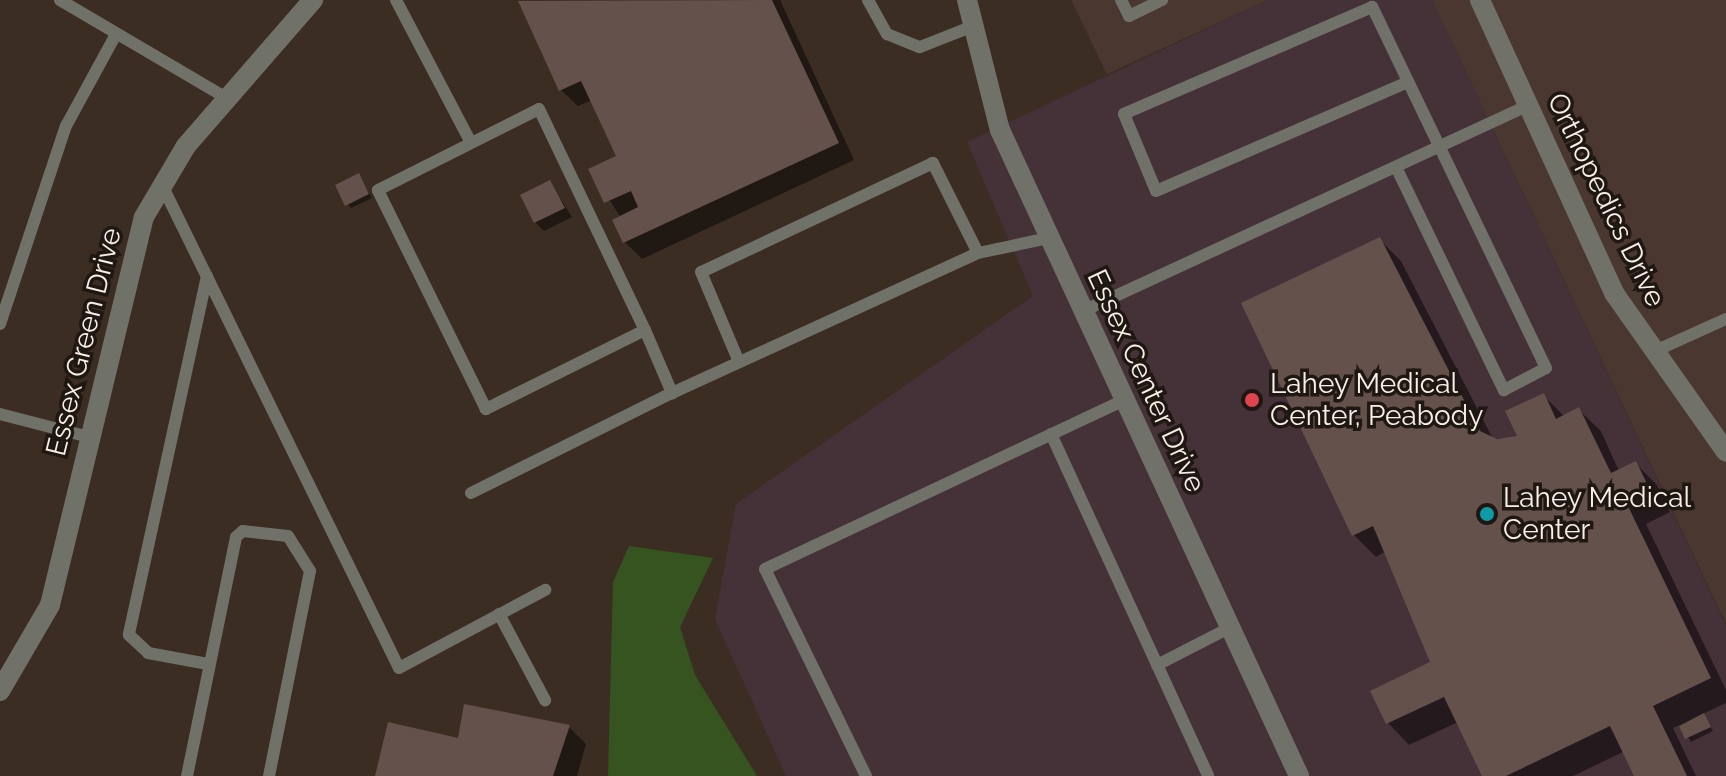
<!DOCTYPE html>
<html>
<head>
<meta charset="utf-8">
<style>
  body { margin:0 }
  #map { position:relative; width:1726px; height:776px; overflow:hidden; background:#3c2d23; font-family:Raleway,sans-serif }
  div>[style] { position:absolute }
  .commercial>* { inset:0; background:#4a3730 }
  .medical>* { inset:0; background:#453239 }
  .green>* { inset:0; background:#365420 }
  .shadow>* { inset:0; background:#0007 }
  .building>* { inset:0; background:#65514c }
  .lane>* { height:12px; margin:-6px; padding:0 6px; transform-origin:6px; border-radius:6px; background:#707269 }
  .street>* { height:20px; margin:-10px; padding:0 10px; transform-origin:10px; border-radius:10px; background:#707269 }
  .dots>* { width:22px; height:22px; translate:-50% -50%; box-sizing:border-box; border:4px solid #1e1712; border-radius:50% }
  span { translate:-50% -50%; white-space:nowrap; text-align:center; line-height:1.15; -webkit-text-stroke:7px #1e1712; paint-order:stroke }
  .street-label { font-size:28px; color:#f9efe8 }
  .poi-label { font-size:28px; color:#f9efe8 }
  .left { translate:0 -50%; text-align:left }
</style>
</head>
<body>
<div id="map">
  <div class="commercial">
    <div style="clip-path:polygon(1071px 0,1268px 0,1107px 74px)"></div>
    <div style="clip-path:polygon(1432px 0,1726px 0,1726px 624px)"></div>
  </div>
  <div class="medical">
    <div style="clip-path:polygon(1268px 0,1432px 0,1726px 626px,1726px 776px,786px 776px,715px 619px,736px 504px,1033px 296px,967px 142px)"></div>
  </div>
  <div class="green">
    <div style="clip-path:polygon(629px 546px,713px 558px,680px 627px,695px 675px,757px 776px,608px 776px,613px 582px)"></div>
  </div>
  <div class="shadow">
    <div style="clip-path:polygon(780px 0,854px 160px,642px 259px,625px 242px,621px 218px,591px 170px,619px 157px,592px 100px,578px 106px,561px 90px,521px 2px)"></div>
    <div style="clip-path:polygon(359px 176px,372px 198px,351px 208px,347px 204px)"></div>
    <div style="clip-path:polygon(550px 182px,572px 217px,544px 231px,535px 222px)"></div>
    <div style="clip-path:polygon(1379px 239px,1401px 261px,1493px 439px,1520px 437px,1543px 395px,1565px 417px,1579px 410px,1601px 431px,1619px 471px,1635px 463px,1657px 485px,1670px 512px,1646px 524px,1726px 690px,1726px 703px,1703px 714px,1713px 731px,1691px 742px,1680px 725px,1673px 728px,1696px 776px,1636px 776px,1625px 751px,1573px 776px,1484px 776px,1458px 722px,1409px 745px,1388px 723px,1433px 663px,1386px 551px,1376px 557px,1354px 535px)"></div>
    <div style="clip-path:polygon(569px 727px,586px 744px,577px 776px,377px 776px,459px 740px)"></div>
  </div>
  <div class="building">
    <div style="clip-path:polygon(772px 0,839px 143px,623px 243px,612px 220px,638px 207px,631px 191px,604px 203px,588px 169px,616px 156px,581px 81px,559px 91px,518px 1px)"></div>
    <div style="clip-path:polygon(359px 173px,369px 194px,345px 206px,335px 185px)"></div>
    <div style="clip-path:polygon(550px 180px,565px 208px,534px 223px,520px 195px)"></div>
    <div style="clip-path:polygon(1380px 237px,1480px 431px,1497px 439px,1517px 436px,1505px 411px,1544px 393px,1556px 419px,1579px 407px,1611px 473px,1636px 461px,1650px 490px,1626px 502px,1711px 678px,1653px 706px,1687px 776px,1634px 776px,1610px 726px,1506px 776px,1482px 776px,1444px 697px,1386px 724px,1370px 691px,1430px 662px,1373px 526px,1352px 536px,1241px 303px)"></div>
    <div style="clip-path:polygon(464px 704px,570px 725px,553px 776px,375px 776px,388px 722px,458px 738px)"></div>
    <div style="clip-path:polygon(1704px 713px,1711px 727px,1685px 739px,1679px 726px)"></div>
  </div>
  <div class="lane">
    <div style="left:60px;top:0;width:191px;rotate:30.5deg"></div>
    <div style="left:396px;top:0;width:161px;rotate:62.3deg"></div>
    <div style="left:868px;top:0;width:39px;rotate:61deg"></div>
    <div style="left:887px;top:34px;width:35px;rotate:22deg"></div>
    <div style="left:920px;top:47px;width:55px;rotate:-21.4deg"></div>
    <div style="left:1121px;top:0;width:18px;rotate:63deg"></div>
    <div style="left:1129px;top:16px;width:37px;rotate:-26deg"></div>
    <div style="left:539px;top:109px;width:245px;rotate:64.4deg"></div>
    <div style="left:645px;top:330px;width:178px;rotate:153.6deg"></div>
    <div style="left:486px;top:409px;width:244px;rotate:-116.3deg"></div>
    <div style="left:378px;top:190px;width:180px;rotate:-26.7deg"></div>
    <div style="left:1396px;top:167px;width:248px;rotate:64.2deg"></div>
    <div style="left:1504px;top:390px;width:47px;rotate:-27.6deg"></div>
    <div style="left:1546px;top:368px;width:401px;rotate:-115.7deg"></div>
    <div style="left:1372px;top:7px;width:270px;rotate:156.7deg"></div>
    <div style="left:1124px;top:114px;width:83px;rotate:67.4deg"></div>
    <div style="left:1156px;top:191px;width:272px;rotate:-23.4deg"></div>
    <div style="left:161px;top:183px;width:540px;rotate:63.86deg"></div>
    <div style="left:399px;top:668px;width:166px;rotate:-28.1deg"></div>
    <div style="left:978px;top:253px;width:73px;rotate:-11.9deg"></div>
    <div style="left:207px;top:276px;width:367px;rotate:102.3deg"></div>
    <div style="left:129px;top:635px;width:26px;rotate:43deg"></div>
    <div style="left:148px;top:653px;width:61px;rotate:10.4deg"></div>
    <div style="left:1083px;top:311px;width:491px;rotate:-24.8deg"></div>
    <div style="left:0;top:324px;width:209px;rotate:-71.6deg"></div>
    <div style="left:66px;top:126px;width:102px;rotate:-61.4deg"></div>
    <div style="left:645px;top:330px;width:69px;rotate:66.8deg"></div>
    <div style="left:672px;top:393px;width:337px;rotate:-24.6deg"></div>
    <div style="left:978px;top:253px;width:101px;rotate:-116.6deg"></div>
    <div style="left:933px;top:163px;width:256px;rotate:154.8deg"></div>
    <div style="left:701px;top:272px;width:98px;rotate:67.1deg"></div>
    <div style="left:1655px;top:351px;width:78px;rotate:-24.3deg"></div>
    <div style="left:0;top:414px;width:92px;rotate:14.5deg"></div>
    <div style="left:1051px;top:434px;width:376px;rotate:65.3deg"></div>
    <div style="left:471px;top:493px;width:225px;rotate:-26.5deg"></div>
    <div style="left:499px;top:614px;width:98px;rotate:61.9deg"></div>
    <div style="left:1157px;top:665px;width:81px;rotate:-27.2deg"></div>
    <div style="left:187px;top:776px;width:244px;rotate:-78.4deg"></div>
    <div style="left:236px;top:537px;width:9px;rotate:-41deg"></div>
    <div style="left:243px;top:531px;width:45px;rotate:6.3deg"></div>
    <div style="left:288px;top:536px;width:41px;rotate:57.8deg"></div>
    <div style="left:310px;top:571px;width:209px;rotate:101.3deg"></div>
    <div style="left:866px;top:776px;width:230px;rotate:-116deg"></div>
    <div style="left:765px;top:569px;width:397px;rotate:-25.2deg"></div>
  </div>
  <div class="street">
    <div style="left:967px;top:0;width:134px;rotate:75.8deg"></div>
    <div style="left:1000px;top:130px;width:712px;rotate:65.16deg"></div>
    <div style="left:1480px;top:0;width:322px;rotate:65.4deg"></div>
    <div style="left:1614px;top:293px;width:194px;rotate:54.8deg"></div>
    <div style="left:0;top:691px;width:99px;rotate:-59.8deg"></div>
    <div style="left:50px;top:605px;width:399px;rotate:-76.4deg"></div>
    <div style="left:144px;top:217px;width:82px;rotate:-59.4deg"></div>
    <div style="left:186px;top:146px;width:194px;rotate:-49deg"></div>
  </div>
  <div class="dots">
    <div style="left:1252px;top:400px;background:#e0444e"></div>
    <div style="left:1487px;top:514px;background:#0f9aa8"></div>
  </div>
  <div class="street-label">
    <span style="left:1606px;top:200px;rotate:64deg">Orthopedics Drive</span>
    <span style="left:84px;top:342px;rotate:-76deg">Essex Green Drive</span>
    <span style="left:1146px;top:381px;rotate:65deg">Essex Center Drive</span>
  </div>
  <div class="poi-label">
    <span class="left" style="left:1270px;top:400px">Lahey Medical<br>Center, Peabody</span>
    <span class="left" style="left:1503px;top:514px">Lahey Medical<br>Center</span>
  </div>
</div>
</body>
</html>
